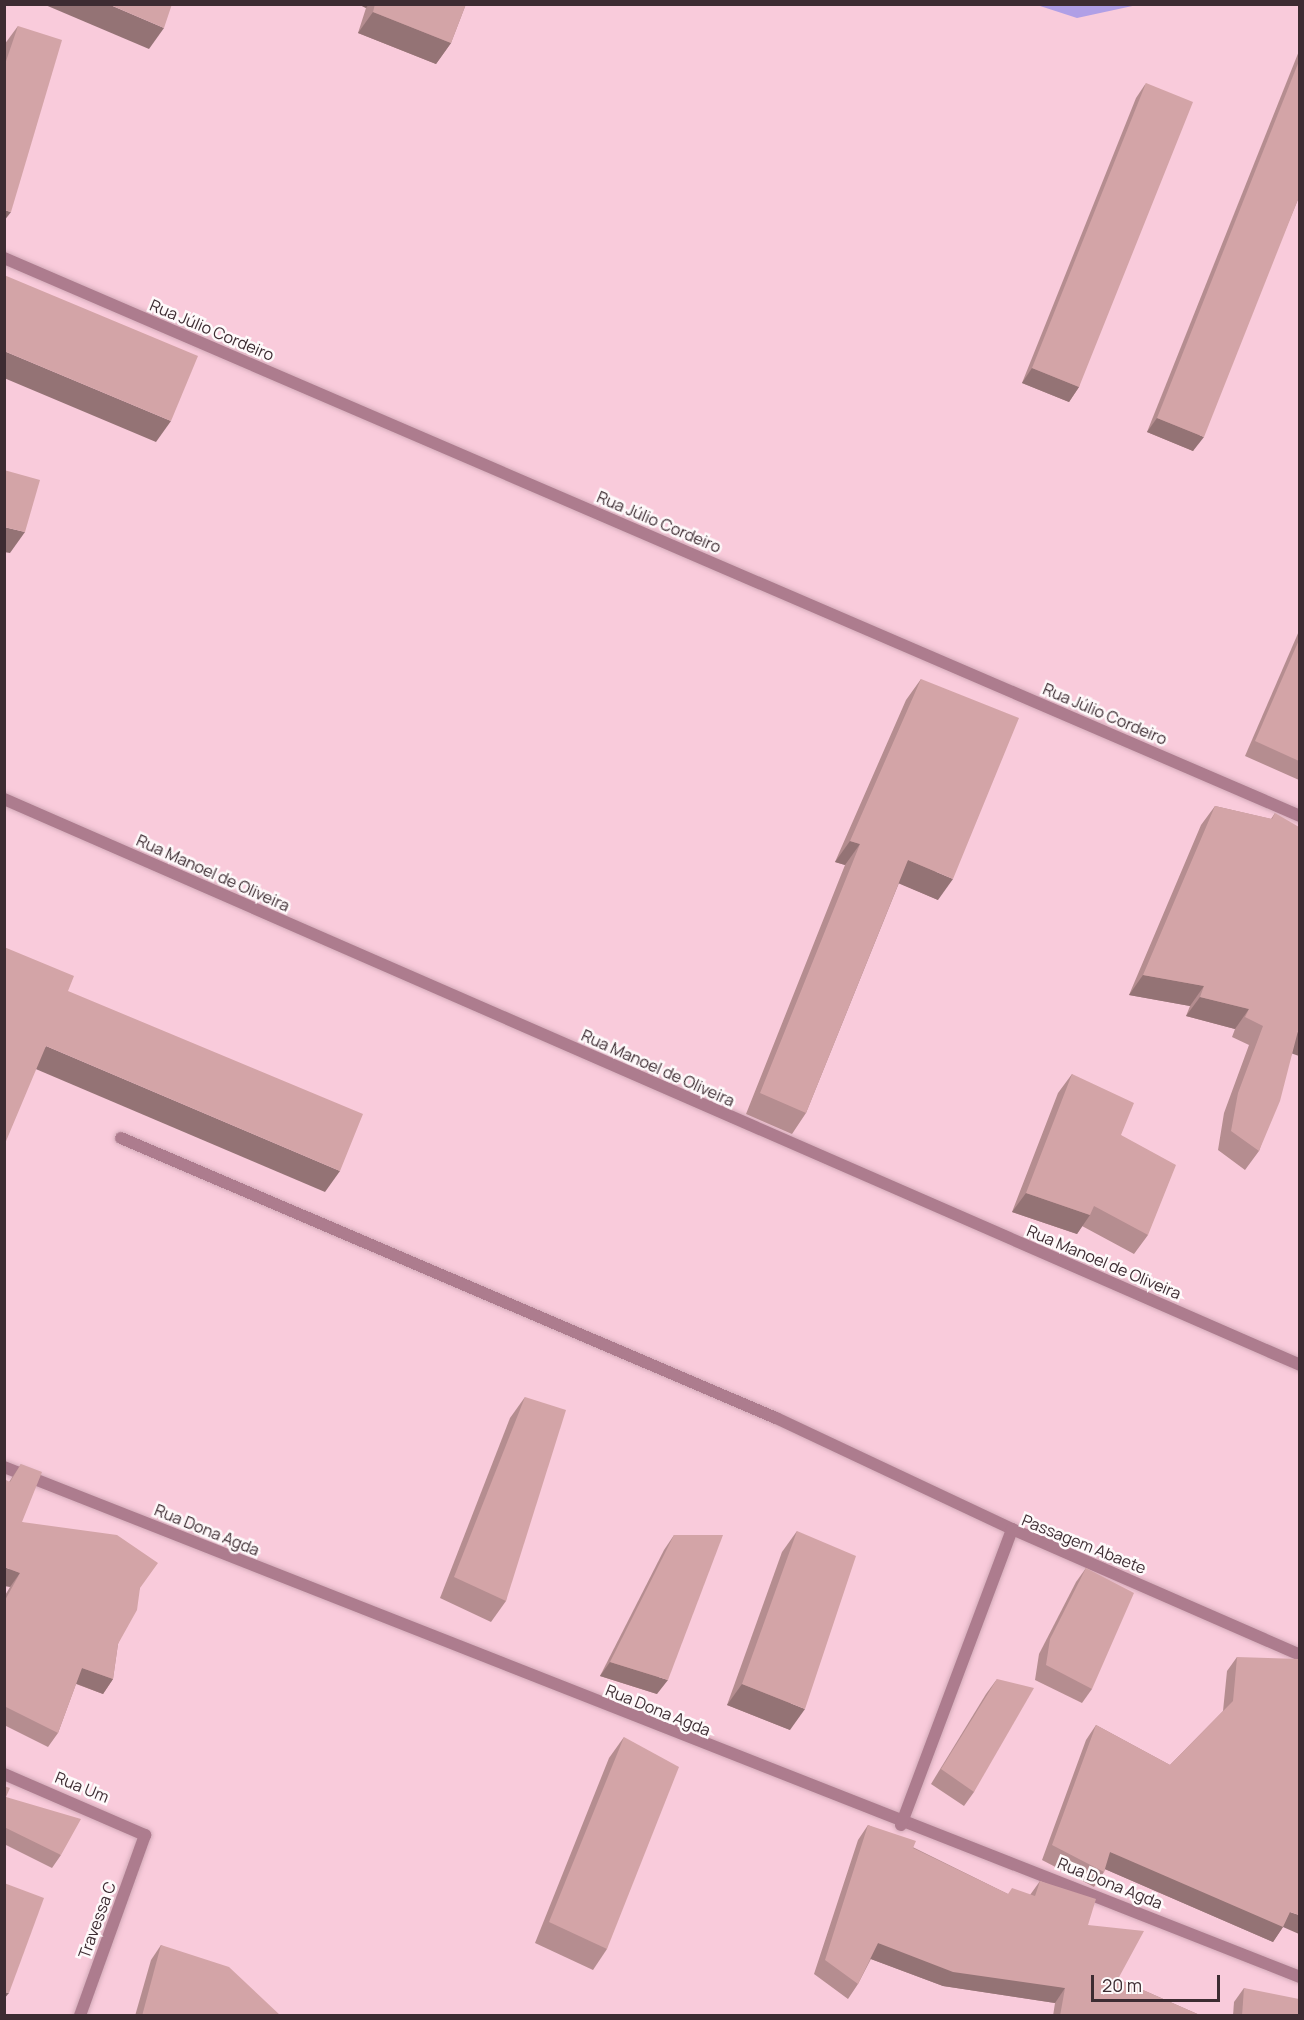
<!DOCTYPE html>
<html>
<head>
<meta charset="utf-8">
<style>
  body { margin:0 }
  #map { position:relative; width:1304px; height:2020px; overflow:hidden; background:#f9cbdb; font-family:Manrope,sans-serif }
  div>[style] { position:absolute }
  .green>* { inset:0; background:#b09fe6 }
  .roads { filter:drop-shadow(0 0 2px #d3abb9) drop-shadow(0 0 2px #d3abb9) }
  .lane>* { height:12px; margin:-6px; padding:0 6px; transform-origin:6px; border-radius:6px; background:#ad7c8e }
  .street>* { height:12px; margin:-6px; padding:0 6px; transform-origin:6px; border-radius:6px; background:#ad7c8e }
  .wall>* { inset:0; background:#b58d90 }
  .shaded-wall>* { inset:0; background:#947375 }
  .building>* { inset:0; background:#d3a4a7 }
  span { translate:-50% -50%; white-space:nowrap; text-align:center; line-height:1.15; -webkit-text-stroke:5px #fef9fa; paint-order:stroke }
  .street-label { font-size:16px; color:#3d2c32 }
  .frame { position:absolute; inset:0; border:6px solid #3d2c32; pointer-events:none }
  .scale { position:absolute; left:1091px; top:1975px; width:129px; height:27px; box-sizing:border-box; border:3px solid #3d2c32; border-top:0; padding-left:8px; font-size:18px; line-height:21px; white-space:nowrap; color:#3d2c32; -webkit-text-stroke:4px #fef9fa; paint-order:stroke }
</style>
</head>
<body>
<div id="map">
  <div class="green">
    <div style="clip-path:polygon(1037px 5px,1037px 4px,1137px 5px,1077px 18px)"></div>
  </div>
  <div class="roads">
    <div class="lane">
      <div style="left:121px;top:1138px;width:712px;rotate:23.15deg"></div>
      <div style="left:776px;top:1418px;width:261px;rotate:25.2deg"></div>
    </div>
    <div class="street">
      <div style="left:4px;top:258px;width:1411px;rotate:23.29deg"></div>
      <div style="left:4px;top:799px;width:1414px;rotate:23.59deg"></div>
      <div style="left:4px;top:1467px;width:1393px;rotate:21.48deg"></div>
      <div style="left:4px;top:1774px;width:154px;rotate:23.4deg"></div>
      <div style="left:145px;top:1835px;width:192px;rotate:109.8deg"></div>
      <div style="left:901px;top:1825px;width:316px;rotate:-69.4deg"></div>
      <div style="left:1012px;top:1529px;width:314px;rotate:23.6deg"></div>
    </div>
  </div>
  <div class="wall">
    <div style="clip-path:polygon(358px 4px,466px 4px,451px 43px,436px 64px,358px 33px,366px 8px)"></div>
    <div style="clip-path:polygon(18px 26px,4px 221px,4px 45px)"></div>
    <div style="clip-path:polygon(1299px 51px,1299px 197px,1193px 451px,1147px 432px)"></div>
    <div style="clip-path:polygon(1146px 83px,1079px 387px,1069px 402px,1022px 383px,1136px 98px)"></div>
    <div style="clip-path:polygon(1299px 631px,1299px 780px,1245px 756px)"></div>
    <div style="clip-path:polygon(921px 679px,938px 900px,899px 883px,806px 1113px,792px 1134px,746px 1114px,845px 865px,835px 862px,906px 700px)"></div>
    <div style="clip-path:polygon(1215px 806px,1271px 819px,1275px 813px,1292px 1053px,1259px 1151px,1245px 1170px,1218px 1150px,1224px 1113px,1249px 1045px,1232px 1037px,1235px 1029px,1186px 1016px,1190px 1006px,1129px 995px,1201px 825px)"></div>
    <div style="clip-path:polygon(1072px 1074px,1121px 1135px,1148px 1235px,1134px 1254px,1082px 1226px,1077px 1234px,1012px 1212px,1058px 1093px)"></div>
    <div style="clip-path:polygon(525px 1397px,506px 1601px,491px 1622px,440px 1598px,510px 1418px)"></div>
    <div style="clip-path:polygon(21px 1464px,22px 1522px,140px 1588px,118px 1644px,113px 1679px,103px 1694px,76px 1684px,58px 1733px,48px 1747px,4px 1725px,4px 1597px,10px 1587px,9px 1482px)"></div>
    <div style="clip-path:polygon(797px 1531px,790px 1730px,727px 1705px,782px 1552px)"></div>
    <div style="clip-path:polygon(674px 1535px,657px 1694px,600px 1676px,664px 1550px)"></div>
    <div style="clip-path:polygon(1086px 1568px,1092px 1689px,1082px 1703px,1035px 1680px,1039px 1654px,1076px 1582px)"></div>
    <div style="clip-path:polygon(1237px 1657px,1283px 1927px,1273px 1942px,1105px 1869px,1104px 1872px,1094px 1887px,1042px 1860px,1086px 1740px,1096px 1725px,1170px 1765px,1223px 1711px,1227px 1671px)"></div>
    <div style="clip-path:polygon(997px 1679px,974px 1792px,964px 1806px,931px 1784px,986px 1694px)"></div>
    <div style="clip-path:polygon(624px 1737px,607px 1949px,593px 1970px,535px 1943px,609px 1758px)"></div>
    <div style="clip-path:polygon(4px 1786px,6px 1797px,61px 1855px,52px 1868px,4px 1844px)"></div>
    <div style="clip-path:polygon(868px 1825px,1008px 1894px,1030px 1895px,1040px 1881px,1088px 1925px,1118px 1979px,1202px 2016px,1053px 2016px,1055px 2003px,943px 1986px,871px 1959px,858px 1984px,848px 1999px,814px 1974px,858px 1840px)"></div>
    <div style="clip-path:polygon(161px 1945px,281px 2016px,135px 2016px,151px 1960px)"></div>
    <div style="clip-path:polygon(1244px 1988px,1299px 2016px,1233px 2016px,1234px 2002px)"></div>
  </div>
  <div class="shaded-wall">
    <div style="clip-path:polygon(43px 4px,108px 4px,164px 28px,149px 49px)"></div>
    <div style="clip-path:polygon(358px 4px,369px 4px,366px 8px)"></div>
    <div style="clip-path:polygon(373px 12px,451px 43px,436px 64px,358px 33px)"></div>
    <div style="clip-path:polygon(4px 210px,11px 212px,4px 221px)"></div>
    <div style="clip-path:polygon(4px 351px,171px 421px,156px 442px,4px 378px)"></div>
    <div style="clip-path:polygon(1032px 368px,1079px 387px,1069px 402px,1022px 383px)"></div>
    <div style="clip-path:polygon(1157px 418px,1204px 437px,1193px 451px,1147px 432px)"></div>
    <div style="clip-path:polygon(4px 527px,25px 532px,10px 553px,4px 552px)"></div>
    <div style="clip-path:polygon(850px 841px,860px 844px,845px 865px,835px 862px)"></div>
    <div style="clip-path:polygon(908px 860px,953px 879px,938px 900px,893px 881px)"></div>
    <div style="clip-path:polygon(1143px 975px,1204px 986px,1190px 1006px,1129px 995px)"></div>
    <div style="clip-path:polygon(1200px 997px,1249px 1009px,1235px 1029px,1186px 1016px)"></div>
    <div style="clip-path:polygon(1298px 1031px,1299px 1032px,1299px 1056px,1285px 1051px)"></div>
    <div style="clip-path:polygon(46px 1046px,340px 1171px,325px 1192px,31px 1067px)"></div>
    <div style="clip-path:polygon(1026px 1193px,1090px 1215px,1077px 1234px,1012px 1212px)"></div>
    <div style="clip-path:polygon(4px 1567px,20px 1573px,10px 1587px,4px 1586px)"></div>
    <div style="clip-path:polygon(610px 1662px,668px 1680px,657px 1694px,600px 1676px)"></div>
    <div style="clip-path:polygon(82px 1668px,113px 1679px,103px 1694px,72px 1682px)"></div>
    <div style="clip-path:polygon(742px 1684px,805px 1709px,790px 1730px,727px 1705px)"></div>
    <div style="clip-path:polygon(1110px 1852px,1299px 1915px,1299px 1934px,1283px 1927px,1273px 1942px,1100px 1867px)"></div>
    <div style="clip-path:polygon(878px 1943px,1065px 1988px,1055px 2003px,943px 1986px,868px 1958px)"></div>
    <div style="clip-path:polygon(4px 1992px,9px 1993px,4px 1999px)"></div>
  </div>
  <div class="building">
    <div style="clip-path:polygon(108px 4px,172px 4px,164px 28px)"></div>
    <div style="clip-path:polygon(375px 4px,466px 4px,451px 43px,373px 12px)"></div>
    <div style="clip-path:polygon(18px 26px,62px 40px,11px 212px,4px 210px,4px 67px)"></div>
    <div style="clip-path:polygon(1299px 61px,1299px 197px,1204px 437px,1157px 418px)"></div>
    <div style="clip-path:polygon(1146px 83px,1193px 102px,1079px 387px,1032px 368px)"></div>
    <div style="clip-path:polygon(4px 275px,198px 356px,171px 421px,4px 351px)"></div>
    <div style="clip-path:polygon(4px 470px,40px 480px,25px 532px,4px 527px)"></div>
    <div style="clip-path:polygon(1299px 640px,1299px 761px,1255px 741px)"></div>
    <div style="clip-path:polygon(921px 679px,1019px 718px,953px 879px,908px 860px,806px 1113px,760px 1093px,860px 844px,850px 841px)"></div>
    <div style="clip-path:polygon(1215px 806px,1272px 819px,1275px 813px,1299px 827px,1299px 1032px,1298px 1031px,1280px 1101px,1259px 1151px,1231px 1131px,1238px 1093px,1263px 1026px,1245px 1017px,1249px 1009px,1200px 997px,1204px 986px,1143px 975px)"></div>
    <div style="clip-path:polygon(4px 947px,74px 976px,68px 991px,363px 1114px,340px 1171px,46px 1046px,4px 1146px)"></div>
    <div style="clip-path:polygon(1072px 1074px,1134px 1103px,1121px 1135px,1176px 1165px,1148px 1235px,1094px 1206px,1090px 1215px,1026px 1193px)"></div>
    <div style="clip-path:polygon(525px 1397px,566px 1410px,506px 1601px,454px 1577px)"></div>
    <div style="clip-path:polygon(21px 1464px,42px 1472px,22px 1522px,117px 1535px,158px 1563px,140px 1588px,137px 1610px,118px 1644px,113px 1679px,82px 1668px,58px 1733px,4px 1706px,4px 1602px,20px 1573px,4px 1567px,4px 1479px,10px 1482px)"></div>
    <div style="clip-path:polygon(797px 1531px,856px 1556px,805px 1709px,742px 1684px)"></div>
    <div style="clip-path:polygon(674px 1535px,723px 1535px,668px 1680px,610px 1662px)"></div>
    <div style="clip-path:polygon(1086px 1568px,1134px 1593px,1092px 1689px,1046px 1665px,1050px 1639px)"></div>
    <div style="clip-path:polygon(1237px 1657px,1299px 1659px,1299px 1915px,1290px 1912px,1283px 1927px,1110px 1852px,1104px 1872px,1052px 1845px,1096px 1725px,1170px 1765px,1233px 1701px)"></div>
    <div style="clip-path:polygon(997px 1679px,1034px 1688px,974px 1792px,941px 1769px)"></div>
    <div style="clip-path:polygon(624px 1737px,679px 1767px,607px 1949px,549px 1922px)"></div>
    <div style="clip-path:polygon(4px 1786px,10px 1788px,6px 1797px,81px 1819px,61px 1855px,4px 1827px)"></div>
    <div style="clip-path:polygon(868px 1825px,916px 1841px,913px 1848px,1008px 1894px,1012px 1888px,1035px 1896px,1040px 1881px,1096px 1899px,1088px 1925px,1144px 1931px,1118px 1979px,1202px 2016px,1060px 2016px,1065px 1988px,953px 1972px,878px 1943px,858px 1984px,825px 1960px)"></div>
    <div style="clip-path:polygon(4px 1883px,44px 1898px,9px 1993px,4px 1992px)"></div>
    <div style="clip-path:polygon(161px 1945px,229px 1967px,281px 2016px,142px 2016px)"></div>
    <div style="clip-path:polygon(1244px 1988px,1299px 1999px,1299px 2016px,1242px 2016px)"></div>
  </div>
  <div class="street-label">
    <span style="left:212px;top:330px;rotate:23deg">Rua Júlio Cordeiro</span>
    <span style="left:659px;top:522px;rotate:23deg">Rua Júlio Cordeiro</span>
    <span style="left:1105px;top:714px;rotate:23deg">Rua Júlio Cordeiro</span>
    <span style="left:213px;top:873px;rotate:24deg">Rua Manoel de Oliveira</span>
    <span style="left:658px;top:1068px;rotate:24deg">Rua Manoel de Oliveira</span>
    <span style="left:1104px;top:1262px;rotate:23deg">Rua Manoel de Oliveira</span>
    <span style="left:207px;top:1530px;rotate:22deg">Rua Dona Agda</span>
    <span style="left:1084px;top:1544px;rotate:22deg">Passagem Abaete</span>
    <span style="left:658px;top:1710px;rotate:22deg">Rua Dona Agda</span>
    <span style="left:82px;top:1787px;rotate:22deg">Rua Um</span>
    <span style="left:1110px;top:1883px;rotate:22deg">Rua Dona Agda</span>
    <span style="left:97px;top:1920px;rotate:-70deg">Travessa C</span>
  </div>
  <div class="frame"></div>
  <div class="scale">20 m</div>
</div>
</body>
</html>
